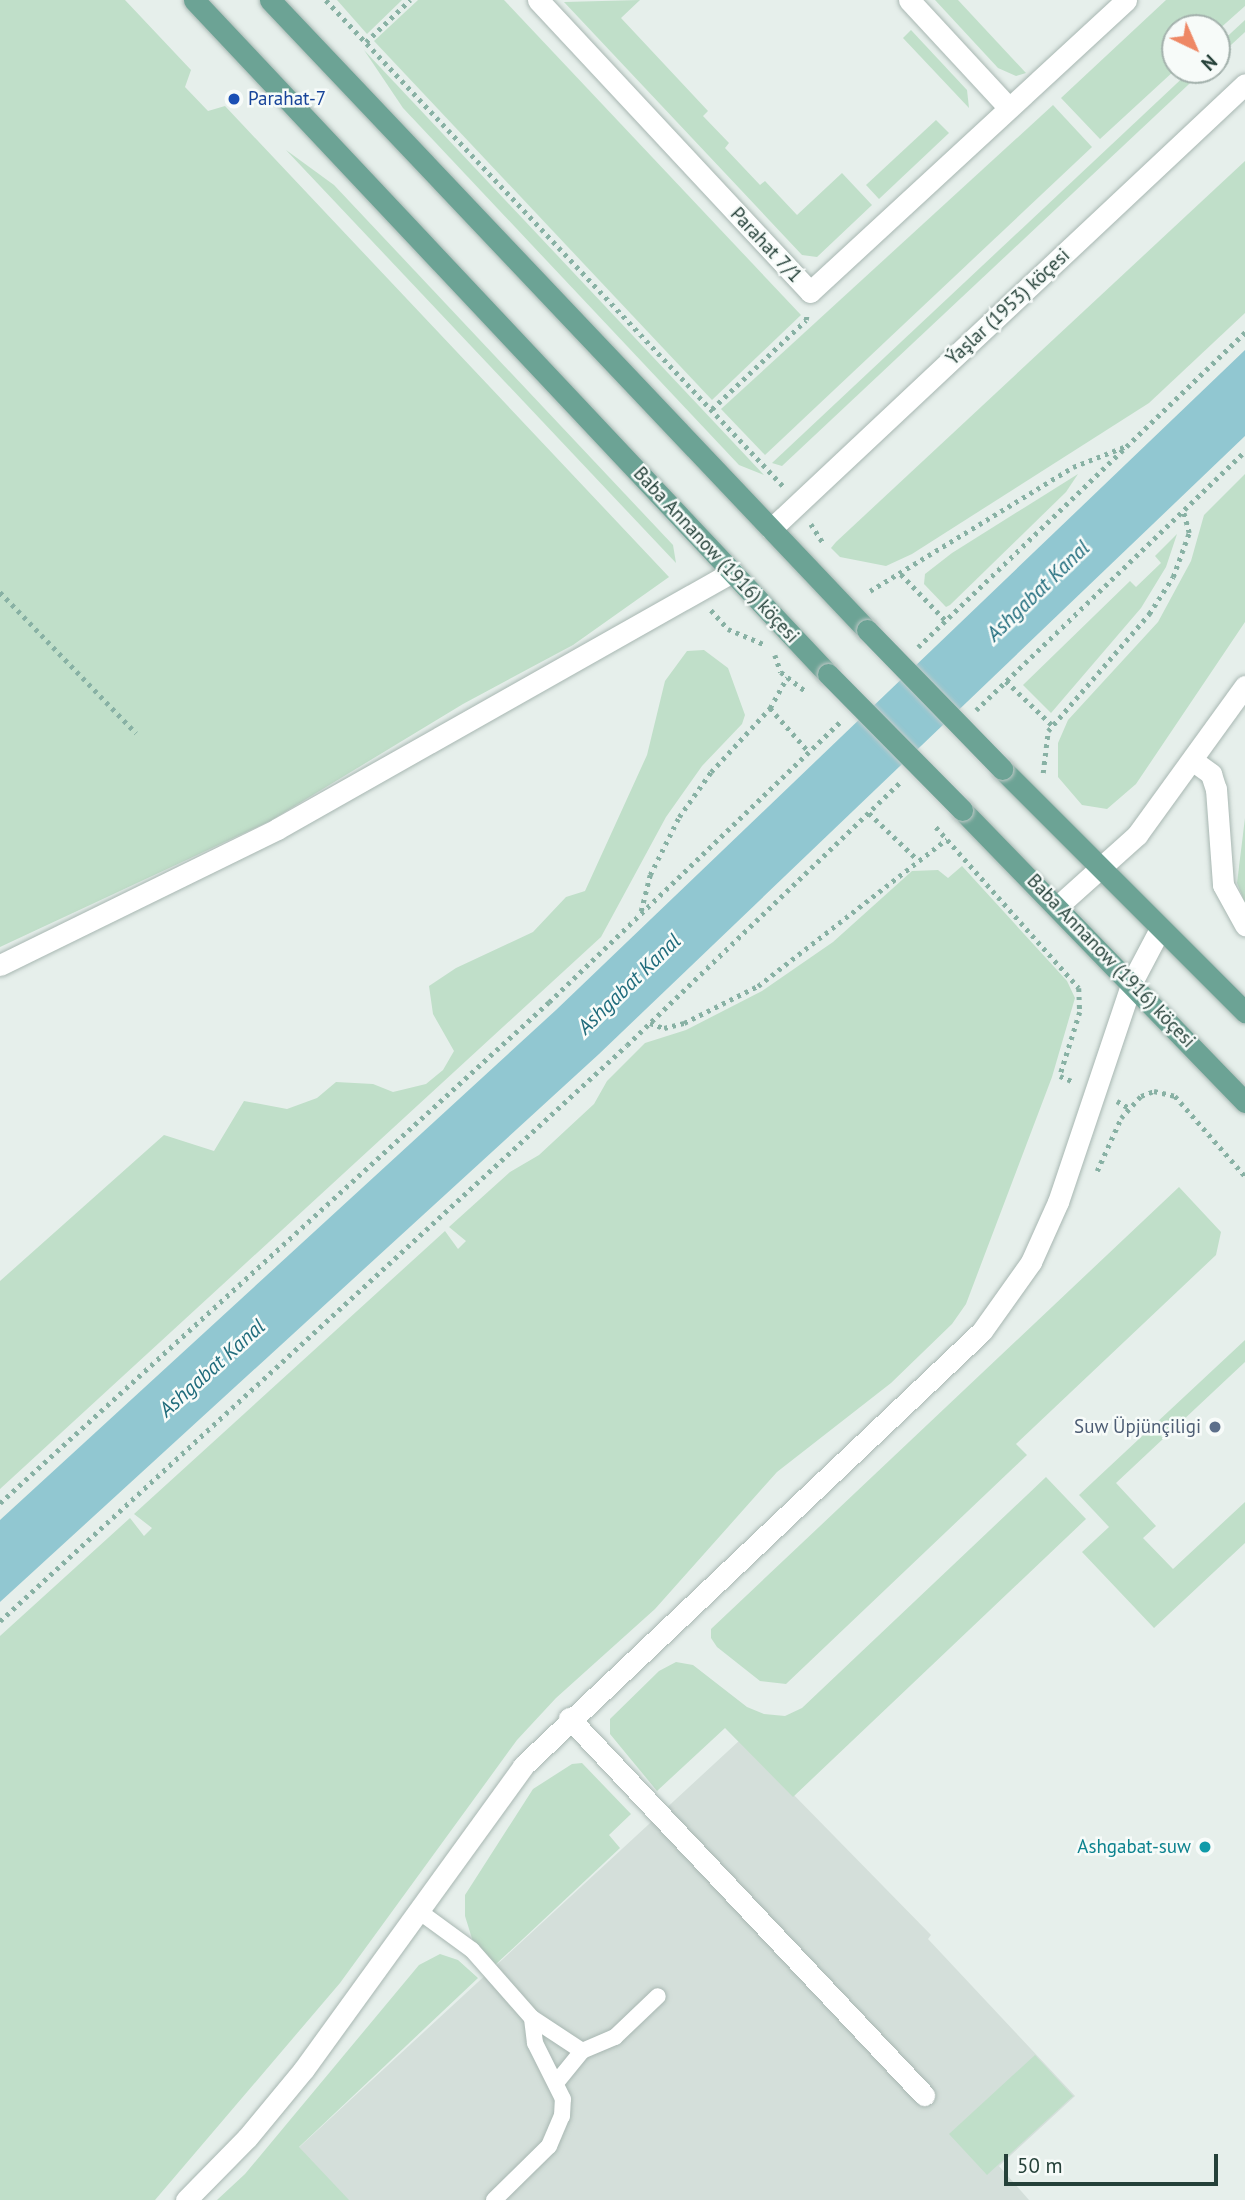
<!DOCTYPE html>
<html>
<head>
<meta charset="utf-8">
<style>
  body { margin:0 }
  #map { position:relative; width:1245px; height:2200px; overflow:hidden; background:#e6efeb; font-family:"PT Sans",sans-serif }
  div>[style] { position:absolute }
  .built>* { inset:0; background:#d4dfda }
  .green>* { inset:0; background:#c0dfc9 }
  .water>* { inset:0; background:#91c7d1 }
  .path>* { height:4.5px; margin-top:-2.25px; transform-origin:0; background:repeating-linear-gradient(90deg,#88b1a4 0 3.5px,transparent 0 8.5px) }
  .roads { filter:drop-shadow(0 0 2px #a8b7b2) drop-shadow(0 0 2px #a8b7b2) }
  .service>* { height:16px; margin:-8px; padding:0 8px; transform-origin:8px; border-radius:8px; background:#fff }
  .minor>* { height:21px; margin:-10.5px; padding:0 10.5px; transform-origin:10.5px; border-radius:10.5px; background:#fff }
  .primary>* { height:21px; margin:-10.5px; padding:0 10.5px; transform-origin:10.5px; border-radius:10.5px; background:#6ca395 }
  .bridges { filter:drop-shadow(0 0 2px #c2cac8) drop-shadow(0 0 2px #c2cac8) }
  .primary-bridge>* { height:21px; margin:-10.5px; padding:0 10.5px; transform-origin:10.5px; border-radius:10.5px; background:#6ca395 }
  .dots>* { width:19px; height:19px; translate:-50% -50%; box-sizing:border-box; border:4px solid #f7fbf9; border-radius:50% }
  span { translate:-50% -50%; white-space:nowrap; text-align:center; line-height:1.15; -webkit-text-stroke:5px #f7fbf9; paint-order:stroke }
  .transit-label { font-size:19px; color:#164399 }
  .left { translate:0 -50%; text-align:left }
  .street-label { font-size:19px; color:#254139 }
  .service-label { font-size:19px; color:#4e5e75 }
  .right { translate:-100% -50%; text-align:right }
  .culture-label { font-size:19px; color:#0d838f }
  .water-label { font-size:21px; color:#206c7c; font-style:italic }
  .north { position:absolute; left:1161px; top:14px; width:70px; height:70px; box-sizing:border-box; background:#f7fbf9; border:2px solid #a3b1ac; border-radius:50%; rotate:136deg; font-size:19px; font-weight:700; line-height:28px; text-align:center; color:#254139 }
  .north::after { content:''; display:block; margin:auto; width:24px; height:32px; background:#ee8865; clip-path:polygon(50% 0,100% 100%,50% 72%,0 100%) }
  .scale { position:absolute; left:1004px; top:2154px; width:214px; height:32px; box-sizing:border-box; border:4px solid #254139; border-top:0; padding-left:9px; font-size:21px; line-height:24px; white-space:nowrap; color:#254139; -webkit-text-stroke:5px #f7fbf9; paint-order:stroke }
</style>
</head>
<body>
<div id="map">
  <div class="built">
    <div style="clip-path:polygon(740px 1740px,931px 1935px,928px 1939px,1075px 2096px,999px 2166px,1029px 2200px,242px 2200px)"></div>
  </div>
  <div class="green">
    <div style="clip-path:polygon(0 0,125px 0,191px 70px,185px 87px,208px 111px,225px 106px,669px 577px,573px 645px,463px 704px,270px 821px,0 947px)"></div>
    <div style="clip-path:polygon(337px 0,402px 0,367px 34px)"></div>
    <div style="clip-path:polygon(418px 0,504px 0,801px 315px,712px 400px,374px 41px)"></div>
    <div style="clip-path:polygon(640px 0,621px 18px,708px 111px,703px 116px,729px 143px,725px 148px,760px 185px,765px 181px,797px 215px,842px 173px,872px 205px,817px 257px,802px 255px,564px 2px)"></div>
    <div style="clip-path:polygon(935px 0,958px 0,1026px 73px,1016px 76px,998px 68px)"></div>
    <div style="clip-path:polygon(1166px 0,1245px 0,1245px 6px,1217px 31px,1175px 28px,1175px 70px,1100px 139px,1061px 98px)"></div>
    <div style="clip-path:polygon(1245px 20px,1245px 32px,1217px 58px,1217px 46px)"></div>
    <div style="clip-path:polygon(911px 30px,967px 90px,969px 108px,903px 38px)"></div>
    <div style="clip-path:polygon(364px 50px,764px 475px,739px 465px,403px 108px)"></div>
    <div style="clip-path:polygon(1191px 70px,1204px 70px,782px 466px,772px 463px)"></div>
    <div style="clip-path:polygon(1053px 105px,1092px 147px,765px 455px,721px 409px)"></div>
    <div style="clip-path:polygon(936px 120px,949px 133px,879px 199px,866px 185px)"></div>
    <div style="clip-path:polygon(286px 150px,334px 185px,673px 545px,676px 563px)"></div>
    <div style="clip-path:polygon(1245px 161px,1245px 313px,1149px 403px,912px 554px,886px 566px,840px 557px,831px 548px,836px 542px)"></div>
    <div style="clip-path:polygon(1078px 474px,1066px 492px,950px 605px,946px 607px,924px 584px,925px 574px,952px 553px)"></div>
    <div style="clip-path:polygon(1245px 474px,1245px 622px,1136px 784px,1107px 809px,1082px 805px,1058px 777px,1058px 743px,1068px 720px,1158px 622px,1191px 561px,1204px 515px)"></div>
    <div style="clip-path:polygon(1177px 534px,1166px 567px,1141px 608px,1051px 713px,1023px 685px,1130px 581px,1136px 587px,1161px 563px,1155px 556px)"></div>
    <div style="clip-path:polygon(704px 650px,728px 668px,745px 715px,742px 724px,702px 766px,666px 817px,601px 937px,0 1489px,0 1281px,164px 1135px,214px 1151px,244px 1101px,287px 1109px,317px 1098px,336px 1082px,373px 1084px,393px 1092px,426px 1084px,443px 1070px,454px 1051px,433px 1014px,429px 986px,456px 968px,533px 932px,566px 897px,585px 891px,647px 755px,665px 681px,687px 651px)"></div>
    <div style="clip-path:polygon(1245px 818px,1245px 903px,1237px 883px)"></div>
    <div style="clip-path:polygon(962px 866px,1067px 981px,1075px 998px,1052px 1077px,966px 1304px,952px 1324px,891px 1383px,777px 1472px,655px 1609px,556px 1698px,517px 1740px,340px 1983px,155px 2200px,0 2200px,0 1636px,130px 1518px,144px 1536px,152px 1528px,134px 1514px,445px 1231px,458px 1249px,466px 1241px,449px 1227px,510px 1172px,539px 1155px,594px 1104px,607px 1081px,645px 1043px,686px 1030px,762px 991px,833px 942px,912px 871px,938px 870px,948px 878px)"></div>
    <div style="clip-path:polygon(1179px 1187px,1221px 1232px,1216px 1255px,1016px 1444px,1027px 1455px,786px 1684px,760px 1681px,717px 1647px,711px 1638px,711px 1629px)"></div>
    <div style="clip-path:polygon(1245px 1340px,1245px 1362px,1116px 1483px,1156px 1526px,1143px 1538px,1173px 1569px,1245px 1502px,1245px 1543px,1154px 1628px,1082px 1552px,1109px 1527px,1079px 1495px)"></div>
    <div style="clip-path:polygon(1046px 1477px,1086px 1519px,793px 1797px,725px 1728px,657px 1791px,610px 1734px,610px 1719px,659px 1671px,676px 1662px,693px 1665px,747px 1707px,764px 1714px,785px 1716px,802px 1708px)"></div>
    <div style="clip-path:polygon(582px 1763px,631px 1814px,609px 1835px,620px 1848px,494px 1966px,474px 1945px,465px 1916px,465px 1895px,533px 1789px,572px 1764px)"></div>
    <div style="clip-path:polygon(440px 1954px,458px 1960px,478px 1978px,299px 2147px,349px 2200px,217px 2200px,245px 2174px,419px 1965px)"></div>
    <div style="clip-path:polygon(1035px 2055px,1073px 2096px,987px 2175px,949px 2134px)"></div>
  </div>
  <div class="water">
    <div style="clip-path:polygon(1245px 350px,1245px 436px,599px 1054px,0 1602px,0 1520px,556px 1010px)"></div>
  </div>
  <div class="path">
    <div style="left:326px;top:0;width:667px;rotate:46.76deg"></div>
    <div style="left:366px;top:42px;width:61px;rotate:-43.7deg"></div>
    <div style="left:712px;top:409px;width:129px;rotate:-43.4deg"></div>
    <div style="left:806px;top:320px;width:7px;rotate:-82deg"></div>
    <div style="left:811px;top:524px;width:24px;rotate:57deg"></div>
    <div style="left:901px;top:574px;width:65px;rotate:46.2deg"></div>
    <div style="left:870px;top:591px;width:238px;rotate:-31.4deg"></div>
    <div style="left:1073px;top:467px;width:55px;rotate:-21.4deg"></div>
    <div style="left:0;top:592px;width:196px;rotate:46deg"></div>
    <div style="left:711px;top:610px;width:25px;rotate:48deg"></div>
    <div style="left:728px;top:629px;width:39px;rotate:23deg"></div>
    <div style="left:918px;top:647px;width:454px;rotate:-43.9deg"></div>
    <div style="left:775px;top:655px;width:18px;rotate:71deg"></div>
    <div style="left:781px;top:672px;width:33px;rotate:38deg"></div>
    <div style="left:1006px;top:681px;width:64px;rotate:43.7deg"></div>
    <div style="left:770px;top:708px;width:59px;rotate:48.4deg"></div>
    <div style="left:976px;top:710px;width:373px;rotate:-43.9deg"></div>
    <div style="left:1043px;top:773px;width:42px;rotate:-83.2deg"></div>
    <div style="left:1048px;top:731px;width:155px;rotate:-49.2deg"></div>
    <div style="left:1149px;top:614px;width:44px;rotate:-57deg"></div>
    <div style="left:1173px;top:577px;width:47px;rotate:-70deg"></div>
    <div style="left:1189px;top:533px;width:23px;rotate:-105deg"></div>
    <div style="left:869px;top:813px;width:66px;rotate:43.8deg"></div>
    <div style="left:936px;top:827px;width:215px;rotate:48.4deg"></div>
    <div style="left:1079px;top:988px;width:24px;rotate:88deg"></div>
    <div style="left:1080px;top:1012px;width:67px;rotate:107.4deg"></div>
    <div style="left:1060px;top:1076px;width:15px;rotate:23deg"></div>
    <div style="left:641px;top:911px;width:37px;rotate:-76deg"></div>
    <div style="left:650px;top:875px;width:65px;rotate:-63.4deg"></div>
    <div style="left:679px;top:817px;width:55px;rotate:-54.6deg"></div>
    <div style="left:711px;top:772px;width:87px;rotate:-47.3deg"></div>
    <div style="left:770px;top:708px;width:35px;rotate:-61deg"></div>
    <div style="left:650px;top:1023px;width:15px;rotate:20deg"></div>
    <div style="left:664px;top:1028px;width:21px;rotate:-14deg"></div>
    <div style="left:684px;top:1023px;width:83px;rotate:-26.6deg"></div>
    <div style="left:758px;top:986px;width:239px;rotate:-37.9deg"></div>
    <div style="left:1117px;top:1101px;width:14px;rotate:30deg"></div>
    <div style="left:1097px;top:1171px;width:58px;rotate:-65.6deg"></div>
    <div style="left:1121px;top:1118px;width:30px;rotate:-48deg"></div>
    <div style="left:1141px;top:1096px;width:14px;rotate:-21deg"></div>
    <div style="left:1154px;top:1091px;width:22px;rotate:13deg"></div>
    <div style="left:1175px;top:1096px;width:106px;rotate:48.8deg"></div>
    <div style="left:0;top:1503px;width:743px;rotate:-42.38deg"></div>
    <div style="left:549px;top:1002px;width:405px;rotate:-43.9deg"></div>
    <div style="left:0;top:1621px;width:851px;rotate:-42.57deg"></div>
    <div style="left:627px;top:1045px;width:380px;rotate:-43.9deg"></div>
  </div>
  <div class="roads">
    <div class="service">
      <div style="left:420px;top:1912px;width:64px;rotate:36.2deg"></div>
      <div style="left:472px;top:1950px;width:91px;rotate:48.6deg"></div>
      <div style="left:532px;top:2018px;width:60px;rotate:33.4deg"></div>
      <div style="left:582px;top:2051px;width:36px;rotate:-23deg"></div>
      <div style="left:615px;top:2037px;width:59px;rotate:-43.6deg"></div>
      <div style="left:556px;top:2083px;width:41px;rotate:-50.9deg"></div>
      <div style="left:494px;top:2200px;width:77px;rotate:-44.5deg"></div>
      <div style="left:549px;top:2146px;width:33px;rotate:-67deg"></div>
      <div style="left:562px;top:2116px;width:17px;rotate:-87deg"></div>
      <div style="left:563px;top:2099px;width:63px;rotate:-116.6deg"></div>
      <div style="left:535px;top:2043px;width:25px;rotate:-97deg"></div>
    </div>
    <div class="minor">
      <div style="left:538px;top:0;width:399px;rotate:47deg"></div>
      <div style="left:810px;top:292px;width:430px;rotate:-42.7deg"></div>
      <div style="left:909px;top:0;width:147px;rotate:47.2deg"></div>
      <div style="left:771px;top:529px;width:650px;rotate:-43.19deg"></div>
      <div style="left:1192px;top:760px;width:24px;rotate:36deg"></div>
      <div style="left:1211px;top:774px;width:16px;rotate:72deg"></div>
      <div style="left:1216px;top:789px;width:96px;rotate:85.8deg"></div>
      <div style="left:1223px;top:885px;width:46px;rotate:61.2deg"></div>
      <div style="left:1059px;top:905px;width:105px;rotate:-41.9deg"></div>
      <div style="left:1137px;top:835px;width:184px;rotate:-54.1deg"></div>
      <div style="left:0;top:965px;width:309px;rotate:-26.1deg"></div>
      <div style="left:277px;top:829px;width:523px;rotate:-29.46deg"></div>
      <div style="left:569px;top:1718px;width:518px;rotate:46.72deg"></div>
      <div style="left:186px;top:2200px;width:87px;rotate:-45.5deg"></div>
      <div style="left:247px;top:2138px;width:89px;rotate:-50.4deg"></div>
      <div style="left:304px;top:2069px;width:374px;rotate:-54.1deg"></div>
      <div style="left:523px;top:1766px;width:632px;rotate:-43.46deg"></div>
      <div style="left:982px;top:1331px;width:85px;rotate:-54.6deg"></div>
      <div style="left:1031px;top:1262px;width:66px;rotate:-65.8deg"></div>
      <div style="left:1058px;top:1202px;width:232px;rotate:-71.4deg"></div>
      <div style="left:1132px;top:982px;width:60px;rotate:-62.2deg"></div>
    </div>
    <div class="primary">
      <div style="left:194px;top:0;width:925px;rotate:46.75deg"></div>
      <div style="left:270px;top:0;width:868px;rotate:46.54deg"></div>
      <div style="left:1002px;top:769px;width:344px;rotate:45deg"></div>
      <div style="left:962px;top:810px;width:407px;rotate:45.9deg"></div>
    </div>
  </div>
  <div class="bridges">
    <div class="primary-bridge">
      <div style="left:867px;top:630px;width:194px;rotate:45.8deg"></div>
      <div style="left:828px;top:674px;width:191px;rotate:45.4deg"></div>
    </div>
  </div>
  <div class="dots">
    <div style="left:234px;top:99px;background:#1a4fb4"></div>
    <div style="left:1215px;top:1427px;background:#5c6f8a"></div>
    <div style="left:1205px;top:1847px;background:#0f9aa8"></div>
  </div>
  <div class="transit-label">
    <span class="left" style="left:248px;top:99px">Parahat-7</span>
  </div>
  <div class="street-label">
    <span style="left:766px;top:245px;rotate:47deg">Parahat 7/1</span>
    <span style="left:1008px;top:307px;rotate:-43deg">Ýaşlar (1953) köçesi</span>
    <span style="left:716px;top:555px;rotate:47deg">Baba Annanow (1916) köçesi</span>
    <span style="left:1111px;top:961px;rotate:46deg">Baba Annanow (1916) köçesi</span>
  </div>
  <div class="service-label">
    <span class="right" style="left:1201px;top:1427px">Suw Üpjünçiligi</span>
  </div>
  <div class="culture-label">
    <span class="right" style="left:1191px;top:1847px">Ashgabat-suw</span>
  </div>
  <div class="water-label">
    <span style="left:1038px;top:591px;rotate:-44deg">Ashgabat Kanal</span>
    <span style="left:629px;top:984px;rotate:-44deg">Ashgabat Kanal</span>
    <span style="left:212px;top:1368px;rotate:-42deg">Ashgabat Kanal</span>
  </div>
  <div class="north">N</div>
  <div class="scale">50 m</div>
</div>
</body>
</html>
